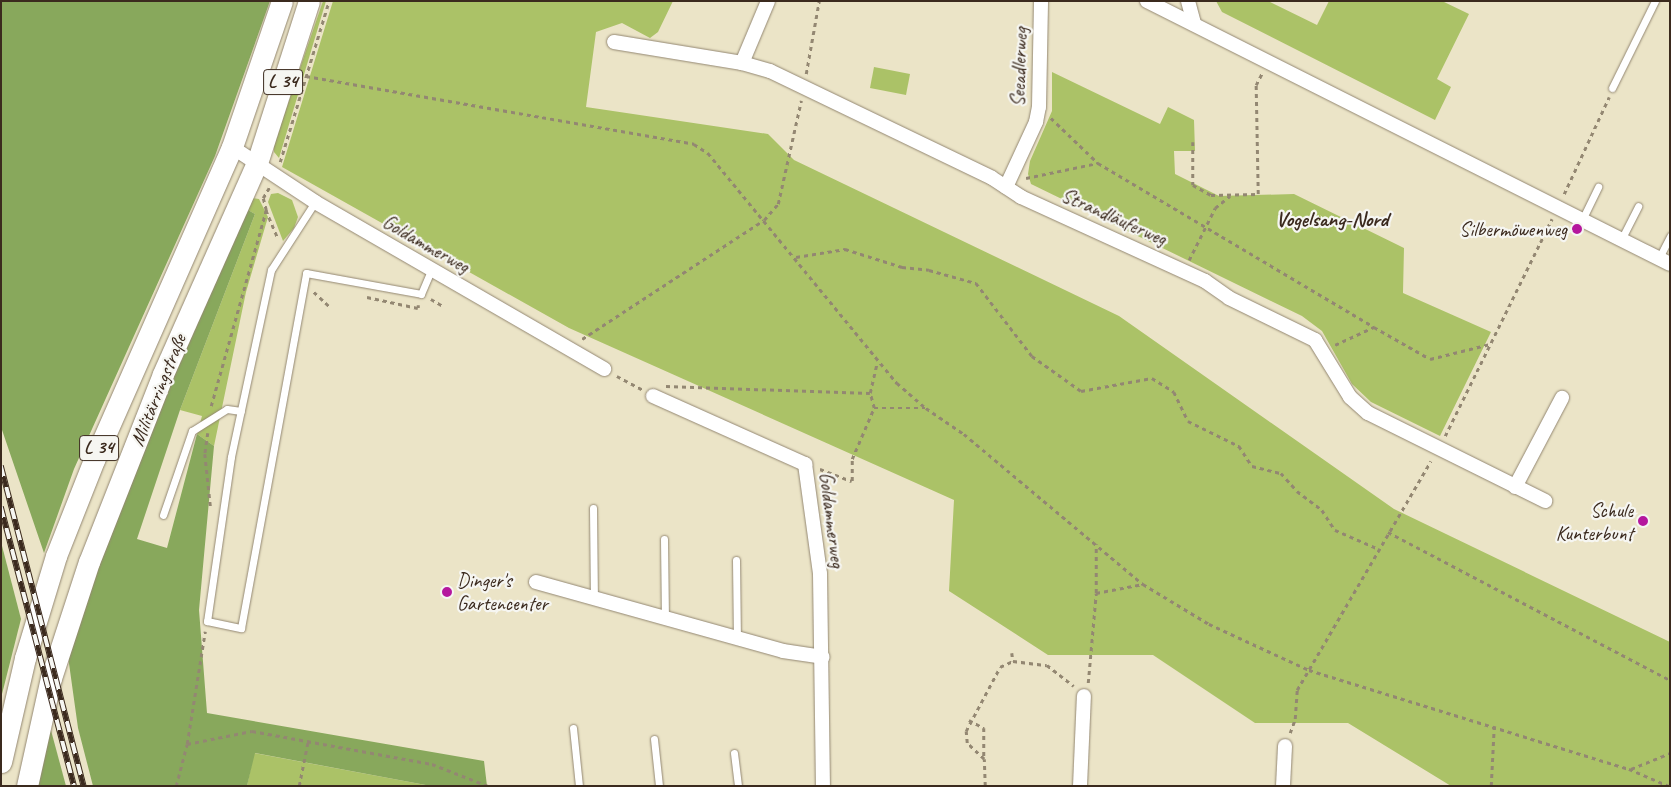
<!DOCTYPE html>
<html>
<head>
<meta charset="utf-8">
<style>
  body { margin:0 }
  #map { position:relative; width:1671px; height:787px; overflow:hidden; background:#ebe4c7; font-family:Caveat,sans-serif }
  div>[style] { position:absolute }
  .green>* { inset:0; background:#abc267 }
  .forest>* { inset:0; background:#88a85c }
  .path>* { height:2.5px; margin-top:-1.25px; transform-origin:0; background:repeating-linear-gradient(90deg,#938772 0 4px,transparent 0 8px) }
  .roads { filter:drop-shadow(0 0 1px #938772) drop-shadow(0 0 1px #938772) }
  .lane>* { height:7px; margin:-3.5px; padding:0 3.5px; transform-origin:3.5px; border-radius:3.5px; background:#fff }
  .street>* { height:14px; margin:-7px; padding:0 7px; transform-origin:7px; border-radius:7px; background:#fff }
  .primary>* { height:21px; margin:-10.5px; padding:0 10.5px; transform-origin:10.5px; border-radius:10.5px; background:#fff }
  .rail>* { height:5.5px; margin-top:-2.75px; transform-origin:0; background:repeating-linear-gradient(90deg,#f6f6f2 0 11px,#3b2a1e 0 22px); box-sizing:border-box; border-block:1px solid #3b2a1e }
  .dots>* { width:14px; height:14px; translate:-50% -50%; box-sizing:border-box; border:2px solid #f6f6f2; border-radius:50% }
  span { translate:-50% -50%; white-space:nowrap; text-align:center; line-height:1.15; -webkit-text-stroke:4.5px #f6f6f2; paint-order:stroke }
  .shield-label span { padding:1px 4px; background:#f6f6f2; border:1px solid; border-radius:4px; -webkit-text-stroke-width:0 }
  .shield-label { font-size:19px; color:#3b2a1e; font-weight:700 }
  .street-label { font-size:20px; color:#3b2a1e }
  .poi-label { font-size:20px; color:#3b2a1e }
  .right { translate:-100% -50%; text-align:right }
  .left { translate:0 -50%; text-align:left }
  .neighbourhood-label { font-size:21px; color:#3b2a1e; font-weight:700 }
  .frame { position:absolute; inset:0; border:2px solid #3b2a1e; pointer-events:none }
</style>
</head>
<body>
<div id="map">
  <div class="green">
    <div style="clip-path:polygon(323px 1px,326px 1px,279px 158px,274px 152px,274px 144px)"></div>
    <div style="clip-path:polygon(333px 1px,673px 1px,658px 32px,650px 38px,622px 23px,596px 32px,586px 107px,768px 134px,794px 160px,1119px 316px,1394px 509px,1670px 642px,1670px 786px,1451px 786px,1348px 723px,1255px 723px,1153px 655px,1048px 655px,949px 591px,954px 500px,569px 328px,282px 167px)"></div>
    <div style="clip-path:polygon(1216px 1px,1268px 1px,1317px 25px,1329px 1px,1442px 1px,1469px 14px,1437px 79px,1451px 87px,1435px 120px,1222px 12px)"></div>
    <div style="clip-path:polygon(874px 67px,910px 74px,906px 95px,870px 88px)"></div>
    <div style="clip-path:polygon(1052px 72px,1160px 124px,1168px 107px,1194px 120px,1195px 151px,1174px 151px,1175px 174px,1219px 196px,1294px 194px,1404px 248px,1403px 293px,1491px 332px,1440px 436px,1371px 402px,1352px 384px,1322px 331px,1302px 316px,1031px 184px,1028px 174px,1030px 161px,1052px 111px)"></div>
    <div style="clip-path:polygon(278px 193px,292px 200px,298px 217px,294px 228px,283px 241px,268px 202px,271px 194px)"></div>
    <div style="clip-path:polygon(252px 198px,259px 199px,268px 217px,246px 292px,214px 446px,197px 434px,202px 416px,180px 410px,255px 214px,248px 210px)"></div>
    <div style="clip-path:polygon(254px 753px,431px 786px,247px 786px)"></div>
  </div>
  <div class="forest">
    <div style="clip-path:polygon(1px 1px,270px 1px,215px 156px,74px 469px,44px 553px,1px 427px)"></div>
    <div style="clip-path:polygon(248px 210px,255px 214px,180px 410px,137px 539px,167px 548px,197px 434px,214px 446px,199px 610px,207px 713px,484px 761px,487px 786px,431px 786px,255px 753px,247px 786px,93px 786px,78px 728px,66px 642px,169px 385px)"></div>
    <div style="clip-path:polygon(1px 542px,21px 619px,1px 698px)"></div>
    <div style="clip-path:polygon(49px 723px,66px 786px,36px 786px)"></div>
  </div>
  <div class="path">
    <div style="left:806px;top:74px;width:74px;rotate:-79.9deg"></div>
    <div style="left:306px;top:76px;width:394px;rotate:9.9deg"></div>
    <div style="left:694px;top:144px;width:17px;rotate:33deg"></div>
    <div style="left:708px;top:153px;width:298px;rotate:50.6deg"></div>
    <div style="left:897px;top:383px;width:38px;rotate:41deg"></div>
    <div style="left:926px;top:408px;width:46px;rotate:34.4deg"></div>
    <div style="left:964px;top:434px;width:234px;rotate:40deg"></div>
    <div style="left:1143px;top:584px;width:77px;rotate:31.2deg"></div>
    <div style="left:1209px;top:624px;width:110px;rotate:24.7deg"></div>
    <div style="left:1309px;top:670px;width:335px;rotate:17.2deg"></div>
    <div style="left:1629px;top:769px;width:43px;rotate:23deg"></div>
    <div style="left:1051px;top:118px;width:65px;rotate:43.8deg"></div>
    <div style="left:1098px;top:163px;width:321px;rotate:30.7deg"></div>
    <div style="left:1193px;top:142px;width:43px;rotate:90deg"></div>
    <div style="left:1193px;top:185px;width:21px;rotate:29deg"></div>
    <div style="left:1211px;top:195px;width:47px;rotate:-1.2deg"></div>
    <div style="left:1258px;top:194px;width:109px;rotate:-91.1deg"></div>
    <div style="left:1256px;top:85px;width:13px;rotate:-63deg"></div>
    <div style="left:280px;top:162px;width:168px;rotate:-73.1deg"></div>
    <div style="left:1026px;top:178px;width:74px;rotate:-11.8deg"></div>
    <div style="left:1564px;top:194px;width:107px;rotate:-65.1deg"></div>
    <div style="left:266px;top:210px;width:30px;rotate:67deg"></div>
    <div style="left:796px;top:257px;width:50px;rotate:-9.3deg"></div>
    <div style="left:845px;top:249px;width:60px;rotate:17.5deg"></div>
    <div style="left:902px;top:267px;width:27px;rotate:6deg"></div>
    <div style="left:929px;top:270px;width:49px;rotate:15.5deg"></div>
    <div style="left:976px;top:283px;width:92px;rotate:52.5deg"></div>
    <div style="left:1032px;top:356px;width:60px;rotate:35.5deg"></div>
    <div style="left:1081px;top:391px;width:72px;rotate:-10.4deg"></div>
    <div style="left:1152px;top:378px;width:26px;rotate:32deg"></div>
    <div style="left:1174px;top:392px;width:32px;rotate:64deg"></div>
    <div style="left:1188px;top:421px;width:57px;rotate:26.1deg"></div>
    <div style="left:1239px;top:446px;width:24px;rotate:57deg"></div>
    <div style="left:1252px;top:466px;width:30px;rotate:14deg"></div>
    <div style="left:1281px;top:473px;width:24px;rotate:48deg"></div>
    <div style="left:1297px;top:491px;width:31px;rotate:37deg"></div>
    <div style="left:1322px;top:510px;width:24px;rotate:57deg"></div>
    <div style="left:1335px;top:530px;width:48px;rotate:23.4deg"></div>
    <div style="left:1189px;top:260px;width:58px;rotate:-63.4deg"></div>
    <div style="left:1215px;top:208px;width:19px;rotate:-39deg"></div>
    <div style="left:314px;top:292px;width:21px;rotate:43deg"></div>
    <div style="left:367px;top:297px;width:52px;rotate:12.2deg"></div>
    <div style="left:418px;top:308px;width:3px;rotate:-90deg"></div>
    <div style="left:431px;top:299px;width:14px;rotate:30deg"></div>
    <div style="left:582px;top:339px;width:217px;rotate:-33.2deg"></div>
    <div style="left:764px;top:220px;width:21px;rotate:-49deg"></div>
    <div style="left:778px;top:204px;width:106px;rotate:-77.4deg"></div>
    <div style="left:1335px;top:345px;width:43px;rotate:-24.8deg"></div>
    <div style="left:1374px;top:327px;width:64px;rotate:29.7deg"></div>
    <div style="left:1430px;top:359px;width:62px;rotate:-14deg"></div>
    <div style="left:617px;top:376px;width:30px;rotate:28deg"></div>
    <div style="left:666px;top:386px;width:204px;rotate:2deg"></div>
    <div style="left:211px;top:406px;width:204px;rotate:-74.3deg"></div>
    <div style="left:266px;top:210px;width:12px;rotate:-104deg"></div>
    <div style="left:263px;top:198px;width:12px;rotate:-59deg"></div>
    <div style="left:874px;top:408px;width:51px"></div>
    <div style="left:208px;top:433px;width:21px;rotate:98deg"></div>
    <div style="left:205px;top:454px;width:56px;rotate:83.9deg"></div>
    <div style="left:1445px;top:436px;width:242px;rotate:-63.8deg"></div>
    <div style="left:820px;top:469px;width:34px;rotate:21deg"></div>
    <div style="left:852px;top:481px;width:22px;rotate:-90deg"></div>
    <div style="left:852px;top:459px;width:56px;rotate:-66.7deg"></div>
    <div style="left:874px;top:408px;width:16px;rotate:-105deg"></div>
    <div style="left:870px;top:393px;width:32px;rotate:-77deg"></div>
    <div style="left:1388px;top:532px;width:318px;rotate:27.7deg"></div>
    <div style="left:1096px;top:593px;width:48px;rotate:-10.8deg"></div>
    <div style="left:1012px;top:653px;width:8px;rotate:83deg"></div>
    <div style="left:1088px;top:683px;width:90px;rotate:-84.9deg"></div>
    <div style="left:1096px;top:593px;width:49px;rotate:-90deg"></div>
    <div style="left:969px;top:720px;width:17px;rotate:28deg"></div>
    <div style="left:984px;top:728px;width:31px;rotate:90deg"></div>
    <div style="left:1290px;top:733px;width:15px;rotate:-70deg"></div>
    <div style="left:1295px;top:719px;width:29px;rotate:-86deg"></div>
    <div style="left:1297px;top:690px;width:265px;rotate:-59.7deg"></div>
    <div style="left:187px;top:744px;width:66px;rotate:-11.3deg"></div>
    <div style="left:252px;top:731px;width:183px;rotate:10.4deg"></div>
    <div style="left:432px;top:764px;width:60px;rotate:21.4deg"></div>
    <div style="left:1631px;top:769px;width:42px;rotate:-22.3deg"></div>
    <div style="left:176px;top:786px;width:43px;rotate:-75.3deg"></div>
    <div style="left:187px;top:744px;width:114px;rotate:-80.9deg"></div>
    <div style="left:299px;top:786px;width:46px;rotate:-78.7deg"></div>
    <div style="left:985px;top:786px;width:27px;rotate:-92deg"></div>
    <div style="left:984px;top:759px;width:23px;rotate:-137deg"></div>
    <div style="left:967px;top:743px;width:12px;rotate:-95deg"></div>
    <div style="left:966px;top:731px;width:72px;rotate:-62deg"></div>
    <div style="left:1000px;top:667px;width:14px;rotate:-25deg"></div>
    <div style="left:1013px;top:661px;width:34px;rotate:7deg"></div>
    <div style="left:1047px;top:665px;width:34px;rotate:38deg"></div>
    <div style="left:1491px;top:786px;width:60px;rotate:-87.1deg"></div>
  </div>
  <div class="roads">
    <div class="lane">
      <div style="left:1612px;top:88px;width:97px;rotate:-63.7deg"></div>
      <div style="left:315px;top:202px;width:81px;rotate:122.9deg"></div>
      <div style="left:271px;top:270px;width:191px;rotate:102.1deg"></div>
      <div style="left:231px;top:457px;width:166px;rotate:98.3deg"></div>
      <div style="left:207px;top:621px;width:35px;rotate:12deg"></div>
      <div style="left:241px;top:628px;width:361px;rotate:-79.6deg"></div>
      <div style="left:306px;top:273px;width:117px;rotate:10.3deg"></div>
      <div style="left:421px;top:294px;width:26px;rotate:-67deg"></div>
      <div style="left:1582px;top:220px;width:37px;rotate:-64deg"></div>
      <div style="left:1621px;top:240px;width:38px;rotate:-63deg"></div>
      <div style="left:1659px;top:258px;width:25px;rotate:-63deg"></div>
      <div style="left:593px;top:508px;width:90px;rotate:89.4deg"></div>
      <div style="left:163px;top:515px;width:89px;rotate:-71deg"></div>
      <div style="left:192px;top:431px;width:41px;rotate:-32.2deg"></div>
      <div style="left:227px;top:409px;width:14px;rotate:8deg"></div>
      <div style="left:664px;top:539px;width:79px;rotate:89.3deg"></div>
      <div style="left:736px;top:560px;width:78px;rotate:89.3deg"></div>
      <div style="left:573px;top:728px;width:58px;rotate:84.1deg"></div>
      <div style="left:654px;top:739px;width:47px;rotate:83.9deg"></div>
      <div style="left:734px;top:753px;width:33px;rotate:83deg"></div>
    </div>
    <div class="street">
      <div style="left:1147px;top:1px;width:585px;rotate:26.7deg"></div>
      <div style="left:1188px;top:1px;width:24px;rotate:75deg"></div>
      <div style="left:614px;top:42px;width:130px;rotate:9.3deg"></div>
      <div style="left:742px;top:63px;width:29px;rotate:16deg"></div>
      <div style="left:770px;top:71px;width:246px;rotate:25.7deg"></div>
      <div style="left:992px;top:178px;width:35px;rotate:33deg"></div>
      <div style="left:1021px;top:197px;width:202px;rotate:24.5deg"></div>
      <div style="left:1205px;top:281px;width:29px;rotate:35deg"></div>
      <div style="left:1229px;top:298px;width:96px;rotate:26deg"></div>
      <div style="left:1315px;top:340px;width:67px;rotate:58.4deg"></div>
      <div style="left:1350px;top:397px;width:24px;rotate:42deg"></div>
      <div style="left:1368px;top:413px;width:198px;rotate:26.4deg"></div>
      <div style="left:742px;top:63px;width:67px;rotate:-67.2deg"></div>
      <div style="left:232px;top:147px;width:100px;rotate:33.5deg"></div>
      <div style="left:315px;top:202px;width:334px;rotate:30deg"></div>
      <div style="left:1006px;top:187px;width:72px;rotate:-65.2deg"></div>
      <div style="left:1036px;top:122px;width:15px;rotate:-79deg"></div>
      <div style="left:1039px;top:107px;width:106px;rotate:-88.9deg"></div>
      <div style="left:653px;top:396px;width:167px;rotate:24.1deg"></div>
      <div style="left:805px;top:464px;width:111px;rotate:82.2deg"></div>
      <div style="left:820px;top:574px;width:212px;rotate:89.2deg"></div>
      <div style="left:1515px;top:487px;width:101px;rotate:-62.2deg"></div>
      <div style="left:536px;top:582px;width:256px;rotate:15.6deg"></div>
      <div style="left:783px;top:651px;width:40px;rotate:8.5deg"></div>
      <div style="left:1080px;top:786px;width:90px;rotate:-87.5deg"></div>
      <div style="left:1283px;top:786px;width:40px;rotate:-87.1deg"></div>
    </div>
    <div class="primary">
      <div style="left:1px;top:762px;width:107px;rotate:-77deg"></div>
      <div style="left:25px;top:658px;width:107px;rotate:-73.1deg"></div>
      <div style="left:56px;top:556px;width:103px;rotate:-68.4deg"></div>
      <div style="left:94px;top:460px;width:342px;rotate:-66.2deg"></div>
      <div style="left:232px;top:147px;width:154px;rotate:-71.1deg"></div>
      <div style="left:27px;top:786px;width:111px;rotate:-77.5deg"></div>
      <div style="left:51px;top:678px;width:122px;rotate:-71.9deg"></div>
      <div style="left:89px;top:562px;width:202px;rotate:-68.5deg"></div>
      <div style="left:163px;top:374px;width:231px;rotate:-66deg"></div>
      <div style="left:257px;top:163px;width:170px;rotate:-72.2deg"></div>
    </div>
  </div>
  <div class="rail">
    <div style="left:1px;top:466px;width:331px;rotate:75.5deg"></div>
    <div style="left:1px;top:507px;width:288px;rotate:75.3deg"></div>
  </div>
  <div class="dots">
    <div style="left:1577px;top:229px;background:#b5179e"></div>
    <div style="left:1643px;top:521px;background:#b5179e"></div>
    <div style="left:447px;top:592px;background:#b5179e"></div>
  </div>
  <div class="shield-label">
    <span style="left:283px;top:82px">L 34</span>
    <span style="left:99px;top:448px">L 34</span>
  </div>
  <div class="street-label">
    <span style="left:1019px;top:67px;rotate:-88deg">Seeadlerweg</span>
    <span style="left:1114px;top:217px;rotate:24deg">Strandläuferweg</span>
    <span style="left:426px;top:244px;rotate:30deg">Goldammerweg</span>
    <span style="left:158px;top:390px;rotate:-68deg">Militärringstraße</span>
    <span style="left:832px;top:520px;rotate:83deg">Goldammerweg</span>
  </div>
  <div class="poi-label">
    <span class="right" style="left:1567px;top:229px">Silbermöwenweg</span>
    <span class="right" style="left:1633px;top:522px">Schule<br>Kunterbunt</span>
    <span class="left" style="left:457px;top:592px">Dinger's<br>Gartencenter</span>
  </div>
  <div class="neighbourhood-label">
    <span style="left:1332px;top:219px">Vogelsang-Nord</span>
  </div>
  <div class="frame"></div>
</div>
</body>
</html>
